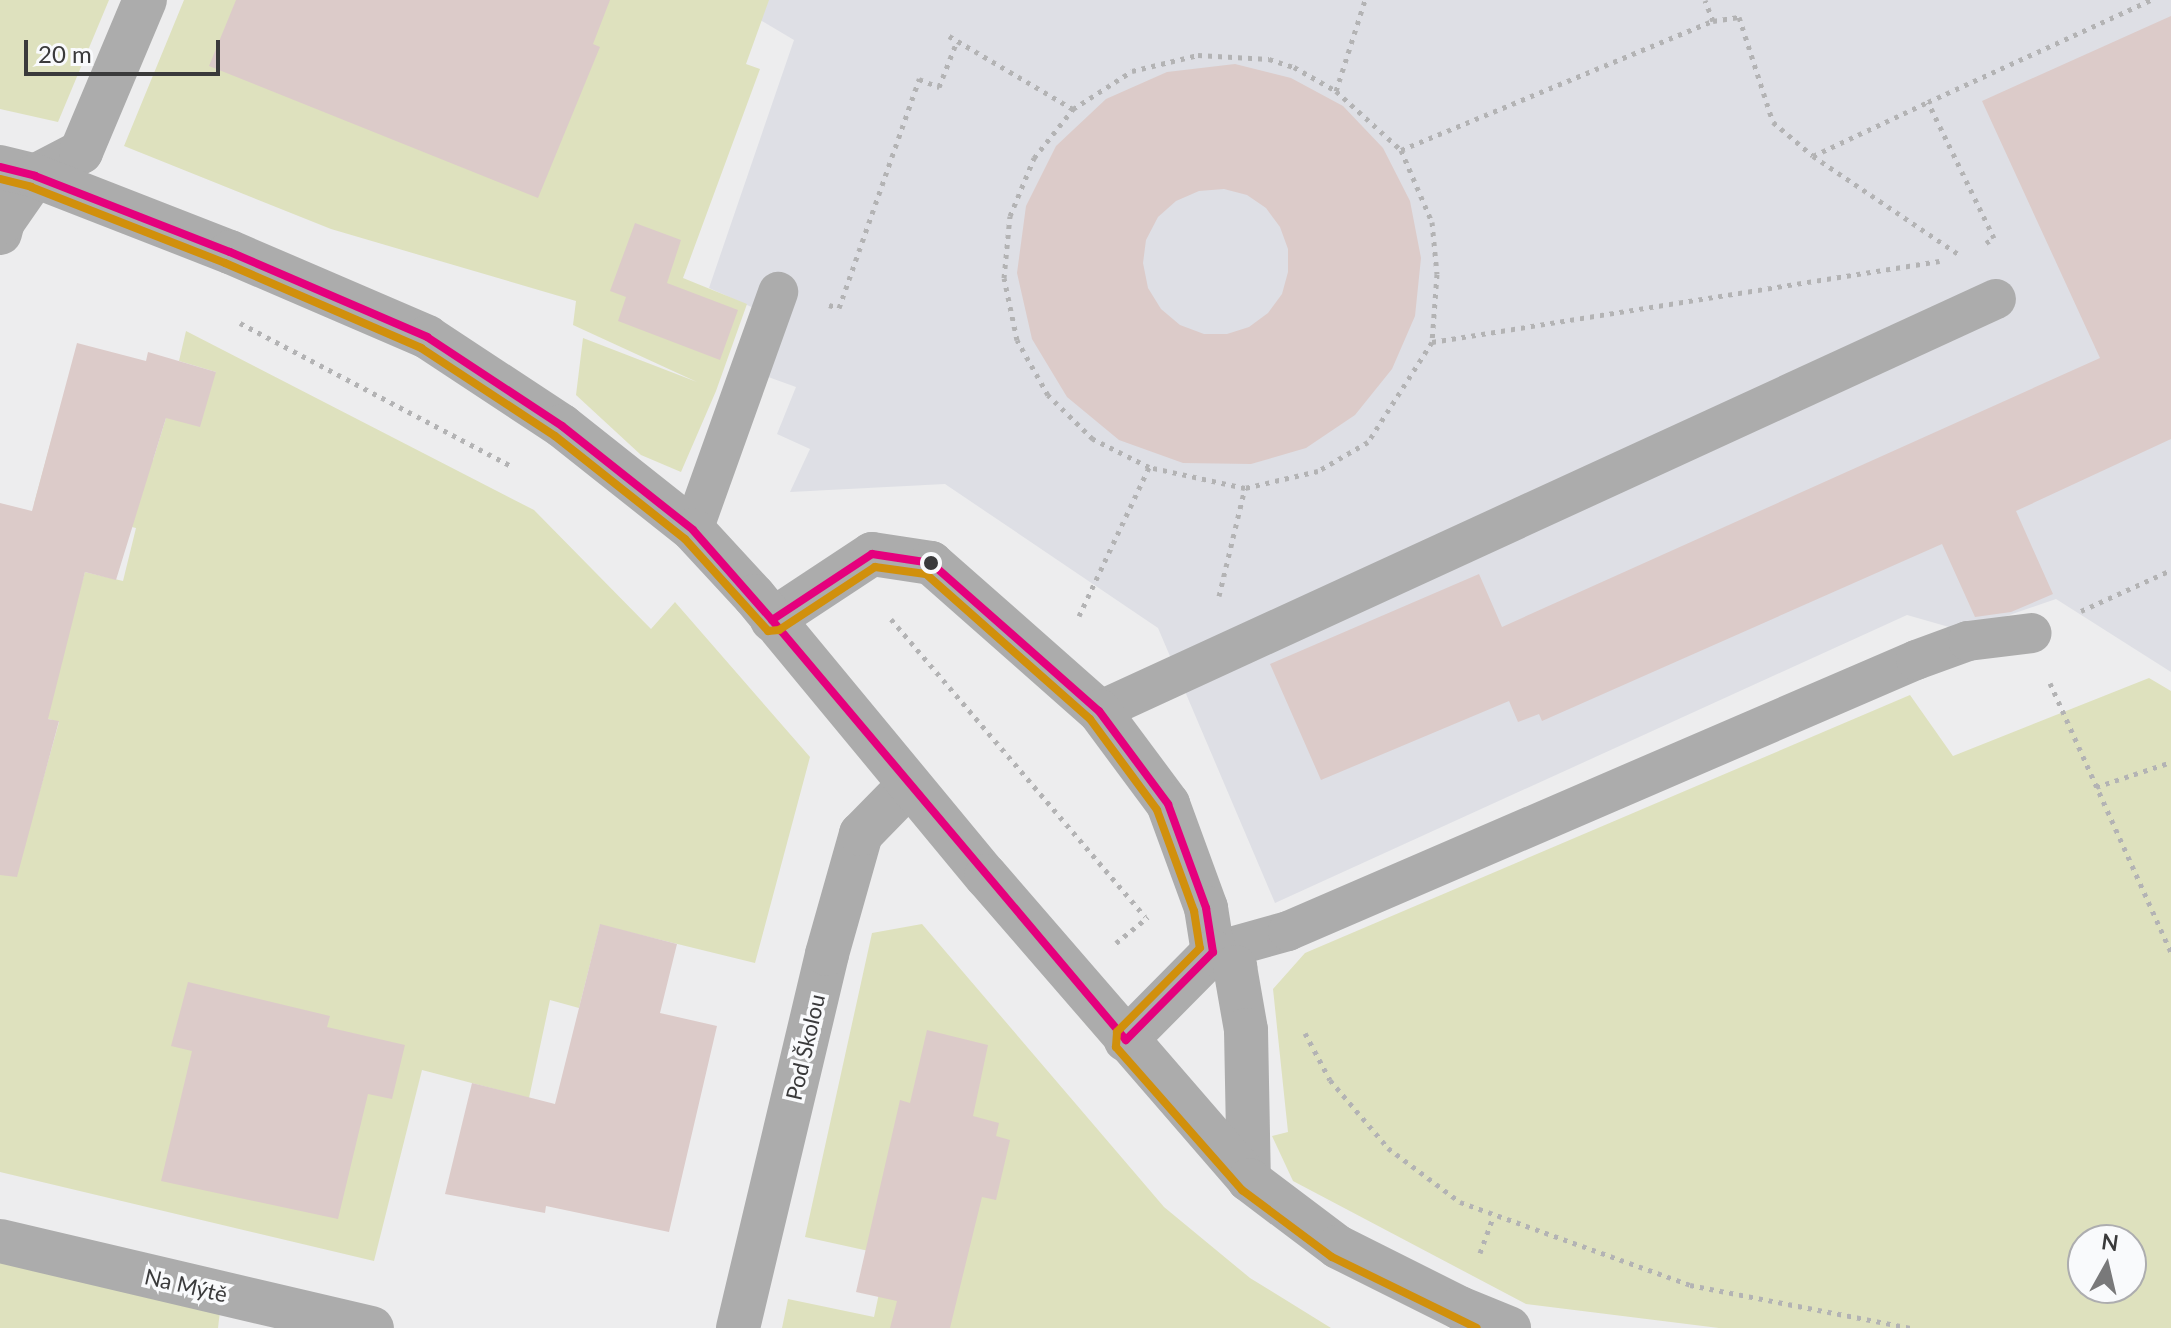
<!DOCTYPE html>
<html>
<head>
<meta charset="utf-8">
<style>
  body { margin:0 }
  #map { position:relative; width:2171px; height:1328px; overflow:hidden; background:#ededee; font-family:Lato,sans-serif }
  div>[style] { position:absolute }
  .built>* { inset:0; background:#dedfe5 }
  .green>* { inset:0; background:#dee1be }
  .building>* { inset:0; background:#dccbc9 }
  .path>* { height:5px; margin-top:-2.5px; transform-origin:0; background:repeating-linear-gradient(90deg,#b3b3b4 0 4px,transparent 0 10px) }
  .service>* { height:40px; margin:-20px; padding:0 20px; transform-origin:20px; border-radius:20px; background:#acacac }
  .minor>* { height:44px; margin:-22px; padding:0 22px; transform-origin:22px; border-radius:22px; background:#acacac }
  .tertiary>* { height:44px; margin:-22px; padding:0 22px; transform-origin:22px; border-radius:22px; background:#acacac }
  .bus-1>* { height:8px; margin:-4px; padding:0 4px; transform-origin:4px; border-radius:4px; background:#e5007d }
  .bus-2>* { height:8px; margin:-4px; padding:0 4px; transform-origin:4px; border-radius:4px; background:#d1900c }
  .dots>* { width:22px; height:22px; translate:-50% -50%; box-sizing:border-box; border:4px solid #f9fafc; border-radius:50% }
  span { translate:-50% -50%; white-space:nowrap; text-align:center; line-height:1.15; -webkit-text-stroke:7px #f9fafc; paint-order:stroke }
  .street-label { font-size:22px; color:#3a3a3b }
  .north { position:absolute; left:2067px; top:1224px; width:80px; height:80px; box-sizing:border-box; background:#f9fafc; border:2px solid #adadaf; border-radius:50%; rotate:8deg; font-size:22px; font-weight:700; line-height:32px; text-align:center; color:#3a3a3b }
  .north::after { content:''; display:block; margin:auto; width:28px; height:36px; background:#79797a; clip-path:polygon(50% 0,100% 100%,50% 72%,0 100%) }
  .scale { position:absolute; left:24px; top:40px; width:196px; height:36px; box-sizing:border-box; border:4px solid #3a3a3b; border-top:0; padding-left:10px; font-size:24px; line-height:28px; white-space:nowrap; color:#3a3a3b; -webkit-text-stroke:6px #f9fafc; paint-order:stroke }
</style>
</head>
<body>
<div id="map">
  <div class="built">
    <div style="clip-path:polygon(749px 0,2171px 0,2171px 672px,2056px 599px,1963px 631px,1907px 615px,1275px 903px,1158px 628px,945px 484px,790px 492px,810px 449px,777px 434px,796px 387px,735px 365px,756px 309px,709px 288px,794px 40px,745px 11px)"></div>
  </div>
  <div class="green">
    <div style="clip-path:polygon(0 0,109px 0,58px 122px,0 109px)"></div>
    <div style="clip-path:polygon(184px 0,769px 0,746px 64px,760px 69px,683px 278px,747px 304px,716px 391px,681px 472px,641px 455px,576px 395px,583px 338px,697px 382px,573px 325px,576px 301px,331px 229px,124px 146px)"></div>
    <div style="clip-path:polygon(186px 331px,534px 510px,651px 629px,675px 602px,810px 757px,755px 963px,600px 925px,579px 1008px,550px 1000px,529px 1098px,422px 1070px,374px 1261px,0 1172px,0 799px,35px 808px,59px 722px,42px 717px,85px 572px,123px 581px,136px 528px,34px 504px,53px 434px,153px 460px,166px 418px,216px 372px,179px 361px)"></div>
    <div style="clip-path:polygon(evenodd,2149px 678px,2171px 691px,2171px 1328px,1719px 1328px,1526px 1304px,1293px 1181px,1272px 1136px,1288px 1132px,1273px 989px,1305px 953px,1910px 695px,1953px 756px,2149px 678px,2083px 1240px,2131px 1240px,2131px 1288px,2083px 1288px,2083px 1240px)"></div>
    <div style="clip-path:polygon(922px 924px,1164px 1207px,1250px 1278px,1331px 1328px,782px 1328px,788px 1299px,874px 1317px,887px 1255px,805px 1237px,872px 933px)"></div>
    <div style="clip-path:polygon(0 1261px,220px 1311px,218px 1328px,0 1328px)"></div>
  </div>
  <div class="building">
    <div style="clip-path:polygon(236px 0,610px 0,593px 44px,600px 47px,538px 198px,209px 66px)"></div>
    <div style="clip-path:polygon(2171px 16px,2171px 439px,2016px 511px,2053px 594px,2011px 612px,1975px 617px,1942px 544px,1542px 721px,1539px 714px,1518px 722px,1509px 701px,1321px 780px,1270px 664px,1479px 574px,1502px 627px,2100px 358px,1982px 101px)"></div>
    <div style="clip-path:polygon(evenodd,1235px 64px,1291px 78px,1343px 106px,1383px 148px,1410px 201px,1421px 258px,1415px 316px,1392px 369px,1355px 415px,1306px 448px,1251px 464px,1183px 463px,1119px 440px,1067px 397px,1032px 339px,1017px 273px,1026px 206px,1056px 146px,1106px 99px,1167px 72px,1235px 64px,1224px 189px,1247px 195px,1266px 208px,1280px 227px,1288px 249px,1288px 272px,1282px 294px,1268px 313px,1249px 327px,1227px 334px,1204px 334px,1180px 325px,1161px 309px,1148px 288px,1143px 263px,1146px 240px,1158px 217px,1176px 201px,1199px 191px,1224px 189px)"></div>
    <div style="clip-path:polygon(635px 223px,681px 240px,667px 283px,738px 310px,720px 360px,618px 321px,626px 297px,610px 291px)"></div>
    <div style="clip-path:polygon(77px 343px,146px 361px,148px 352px,216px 372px,200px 427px,166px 418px,116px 580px,85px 572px,48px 719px,59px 721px,17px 877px,0 875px,0 503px,32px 511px)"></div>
    <div style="clip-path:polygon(600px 924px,677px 944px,660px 1013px,717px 1026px,669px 1232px,546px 1206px,545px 1213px,445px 1194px,472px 1083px,555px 1104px)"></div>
    <div style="clip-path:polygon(188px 982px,330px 1016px,327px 1027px,405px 1045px,392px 1099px,368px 1094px,338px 1219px,161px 1181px,192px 1051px,171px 1046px)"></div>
    <div style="clip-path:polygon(927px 1030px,988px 1045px,973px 1116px,999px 1123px,996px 1136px,1010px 1140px,996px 1200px,982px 1197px,950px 1328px,890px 1328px,897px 1301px,856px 1292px,900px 1100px,910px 1103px)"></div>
  </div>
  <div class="path">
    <div style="left:1713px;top:21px;width:26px;rotate:-9deg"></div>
    <div style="left:1739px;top:17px;width:110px;rotate:72.1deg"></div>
    <div style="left:1773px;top:122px;width:52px;rotate:40.4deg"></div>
    <div style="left:1813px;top:156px;width:177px;rotate:34deg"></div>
    <div style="left:949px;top:36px;width:144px;rotate:30.5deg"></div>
    <div style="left:1198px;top:55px;width:71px;rotate:3.2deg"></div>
    <div style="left:1269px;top:59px;width:26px;rotate:18deg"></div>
    <div style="left:1294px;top:67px;width:48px;rotate:29.7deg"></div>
    <div style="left:1336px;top:91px;width:88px;rotate:42.2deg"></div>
    <div style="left:1401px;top:150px;width:78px;rotate:66.7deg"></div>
    <div style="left:1432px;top:222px;width:52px;rotate:84.5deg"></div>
    <div style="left:1437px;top:274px;width:68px;rotate:94.2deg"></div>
    <div style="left:1432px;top:342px;width:119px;rotate:122.6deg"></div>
    <div style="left:1368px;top:442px;width:58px;rotate:149.9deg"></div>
    <div style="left:1318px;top:471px;width:75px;rotate:166.9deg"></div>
    <div style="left:1245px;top:488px;width:98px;rotate:-167.7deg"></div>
    <div style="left:1149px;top:467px;width:63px;rotate:-153.4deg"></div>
    <div style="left:1093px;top:439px;width:63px;rotate:-135.6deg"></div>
    <div style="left:1048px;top:395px;width:63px;rotate:-119.4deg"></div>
    <div style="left:1017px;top:340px;width:63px;rotate:-101.8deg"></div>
    <div style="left:1004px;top:278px;width:62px;rotate:-84.5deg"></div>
    <div style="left:1010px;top:216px;width:63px;rotate:-67.5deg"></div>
    <div style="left:1034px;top:158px;width:63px;rotate:-51.5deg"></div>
    <div style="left:1073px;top:109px;width:70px;rotate:-32.8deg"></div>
    <div style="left:1132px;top:71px;width:68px;rotate:-13.6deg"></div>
    <div style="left:1336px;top:91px;width:96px;rotate:-72.3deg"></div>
    <div style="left:1401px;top:150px;width:338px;rotate:-22.5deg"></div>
    <div style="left:1713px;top:21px;width:22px;rotate:-111deg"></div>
    <div style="left:1813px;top:156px;width:127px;rotate:-25.2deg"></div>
    <div style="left:1986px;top:243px;width:9px;rotate:-32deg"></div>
    <div style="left:1994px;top:238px;width:151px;rotate:-115.9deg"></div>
    <div style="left:1928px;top:102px;width:245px;rotate:-24.6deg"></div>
    <div style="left:829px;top:305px;width:10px;rotate:17deg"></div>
    <div style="left:839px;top:308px;width:243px;rotate:-70.7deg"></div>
    <div style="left:919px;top:79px;width:22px;rotate:22deg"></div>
    <div style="left:939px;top:87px;width:49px;rotate:-68.6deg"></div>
    <div style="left:240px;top:323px;width:306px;rotate:27.8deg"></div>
    <div style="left:1432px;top:342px;width:514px;rotate:-9.06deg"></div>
    <div style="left:1219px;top:596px;width:111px;rotate:-76.5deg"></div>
    <div style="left:2081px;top:611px;width:99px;rotate:-24.5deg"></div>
    <div style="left:1079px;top:616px;width:165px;rotate:-64.8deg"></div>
    <div style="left:891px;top:619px;width:391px;rotate:49.5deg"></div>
    <div style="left:2050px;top:683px;width:295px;rotate:65.8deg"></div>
    <div style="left:2096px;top:787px;width:79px;rotate:-18.4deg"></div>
    <div style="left:1116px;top:943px;width:41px;rotate:-39.1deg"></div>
    <div style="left:1305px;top:1033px;width:53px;rotate:62deg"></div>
    <div style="left:1330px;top:1080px;width:89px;rotate:49.5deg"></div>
    <div style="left:1388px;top:1148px;width:90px;rotate:36.9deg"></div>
    <div style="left:1460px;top:1202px;width:245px;rotate:19.8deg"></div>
    <div style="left:1690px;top:1285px;width:226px;rotate:11deg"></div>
    <div style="left:1480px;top:1253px;width:38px;rotate:-70deg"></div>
  </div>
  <div class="service">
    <div style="left:693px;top:530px;width:253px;rotate:-70.3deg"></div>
    <div style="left:1099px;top:711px;width:987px;rotate:-24.67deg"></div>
    <div style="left:1213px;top:952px;width:78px;rotate:-15.6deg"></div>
    <div style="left:1288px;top:931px;width:684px;rotate:-23.34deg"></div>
    <div style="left:1916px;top:660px;width:55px;rotate:-20.1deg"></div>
    <div style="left:1968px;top:641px;width:64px;rotate:-7.1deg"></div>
  </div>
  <div class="minor">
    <div style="left:0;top:233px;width:11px;rotate:-75deg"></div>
    <div style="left:3px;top:222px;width:56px;rotate:-55.2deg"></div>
    <div style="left:35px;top:176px;width:52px;rotate:-27.6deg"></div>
    <div style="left:81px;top:152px;width:165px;rotate:-67.2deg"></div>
    <div style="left:772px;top:620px;width:120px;rotate:-33.4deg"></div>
    <div style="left:872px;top:554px;width:60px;rotate:8.7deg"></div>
    <div style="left:931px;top:563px;width:224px;rotate:41.4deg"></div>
    <div style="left:1099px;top:711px;width:116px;rotate:53.4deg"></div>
    <div style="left:1168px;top:804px;width:111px;rotate:69.9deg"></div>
    <div style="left:1206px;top:908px;width:45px;rotate:81deg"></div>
    <div style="left:1213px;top:952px;width:124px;rotate:134.7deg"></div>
    <div style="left:1213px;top:952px;width:27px;rotate:34deg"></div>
    <div style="left:1235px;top:967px;width:64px;rotate:80.1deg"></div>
    <div style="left:1246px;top:1030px;width:150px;rotate:88.9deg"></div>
    <div style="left:0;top:1241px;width:382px;rotate:13.2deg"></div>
    <div style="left:738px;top:1328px;width:384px;rotate:-76.6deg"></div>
    <div style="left:827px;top:954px;width:125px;rotate:-74.2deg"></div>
    <div style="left:861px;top:834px;width:69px;rotate:-45.6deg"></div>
  </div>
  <div class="tertiary">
    <div style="left:0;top:167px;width:36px;rotate:14deg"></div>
    <div style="left:35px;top:176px;width:209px;rotate:21.3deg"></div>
    <div style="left:230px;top:252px;width:215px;rotate:23.3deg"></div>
    <div style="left:427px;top:337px;width:162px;rotate:33.4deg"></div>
    <div style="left:562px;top:426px;width:167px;rotate:38.4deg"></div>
    <div style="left:693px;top:530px;width:90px;rotate:47.3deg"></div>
    <div style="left:754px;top:596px;width:364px;rotate:50.4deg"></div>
    <div style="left:986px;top:876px;width:402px;rotate:49.1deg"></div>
    <div style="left:1249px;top:1180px;width:111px;rotate:37deg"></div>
    <div style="left:1338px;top:1247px;width:136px;rotate:26.6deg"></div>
    <div style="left:1460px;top:1308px;width:53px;rotate:22.2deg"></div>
  </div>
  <div class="bus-1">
    <div style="left:0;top:167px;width:36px;rotate:14deg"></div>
    <div style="left:35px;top:176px;width:209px;rotate:21.3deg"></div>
    <div style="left:230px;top:252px;width:215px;rotate:23.3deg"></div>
    <div style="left:427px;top:337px;width:162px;rotate:33.4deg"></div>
    <div style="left:562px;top:426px;width:167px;rotate:38.4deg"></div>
    <div style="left:693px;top:530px;width:120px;rotate:48.7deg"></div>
    <div style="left:872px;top:554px;width:60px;rotate:8.7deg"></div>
    <div style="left:931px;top:563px;width:224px;rotate:41.4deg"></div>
    <div style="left:1099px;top:711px;width:116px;rotate:53.4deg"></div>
    <div style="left:1168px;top:804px;width:111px;rotate:69.9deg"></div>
    <div style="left:1206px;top:908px;width:45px;rotate:81deg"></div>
    <div style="left:1213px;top:952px;width:124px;rotate:134.7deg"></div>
    <div style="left:1126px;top:1040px;width:549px;rotate:-130.13deg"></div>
    <div style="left:772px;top:620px;width:120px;rotate:-33.4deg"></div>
  </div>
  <div class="bus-2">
    <div style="left:0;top:179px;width:32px;rotate:14deg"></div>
    <div style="left:31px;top:187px;width:208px;rotate:21.4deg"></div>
    <div style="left:225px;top:263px;width:214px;rotate:23.4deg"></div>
    <div style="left:421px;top:348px;width:160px;rotate:33.3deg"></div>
    <div style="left:555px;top:436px;width:166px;rotate:38.4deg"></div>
    <div style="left:685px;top:539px;width:124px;rotate:47.9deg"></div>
    <div style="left:768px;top:631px;width:11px;rotate:-5deg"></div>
    <div style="left:779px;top:630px;width:115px;rotate:-33.3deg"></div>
    <div style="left:875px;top:567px;width:51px;rotate:7.8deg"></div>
    <div style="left:926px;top:574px;width:219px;rotate:41.5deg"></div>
    <div style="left:1090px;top:719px;width:113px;rotate:53.6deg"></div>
    <div style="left:1157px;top:810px;width:108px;rotate:69.9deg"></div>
    <div style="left:1194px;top:911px;width:37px;rotate:81deg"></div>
    <div style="left:1200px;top:948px;width:118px;rotate:134.7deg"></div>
    <div style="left:1117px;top:1032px;width:15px;rotate:94deg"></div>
    <div style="left:1116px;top:1047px;width:191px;rotate:48.6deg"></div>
    <div style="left:1242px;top:1190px;width:112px;rotate:36.7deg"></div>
    <div style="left:1332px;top:1257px;width:161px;rotate:26.1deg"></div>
  </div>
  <div class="dots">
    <div style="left:931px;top:563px;background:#3a3a3b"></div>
  </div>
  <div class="street-label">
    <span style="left:805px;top:1047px;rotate:-77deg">Pod Školou</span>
    <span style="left:186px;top:1285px;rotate:13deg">Na Mýtě</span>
  </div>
  <div class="north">N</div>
  <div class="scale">20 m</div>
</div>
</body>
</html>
